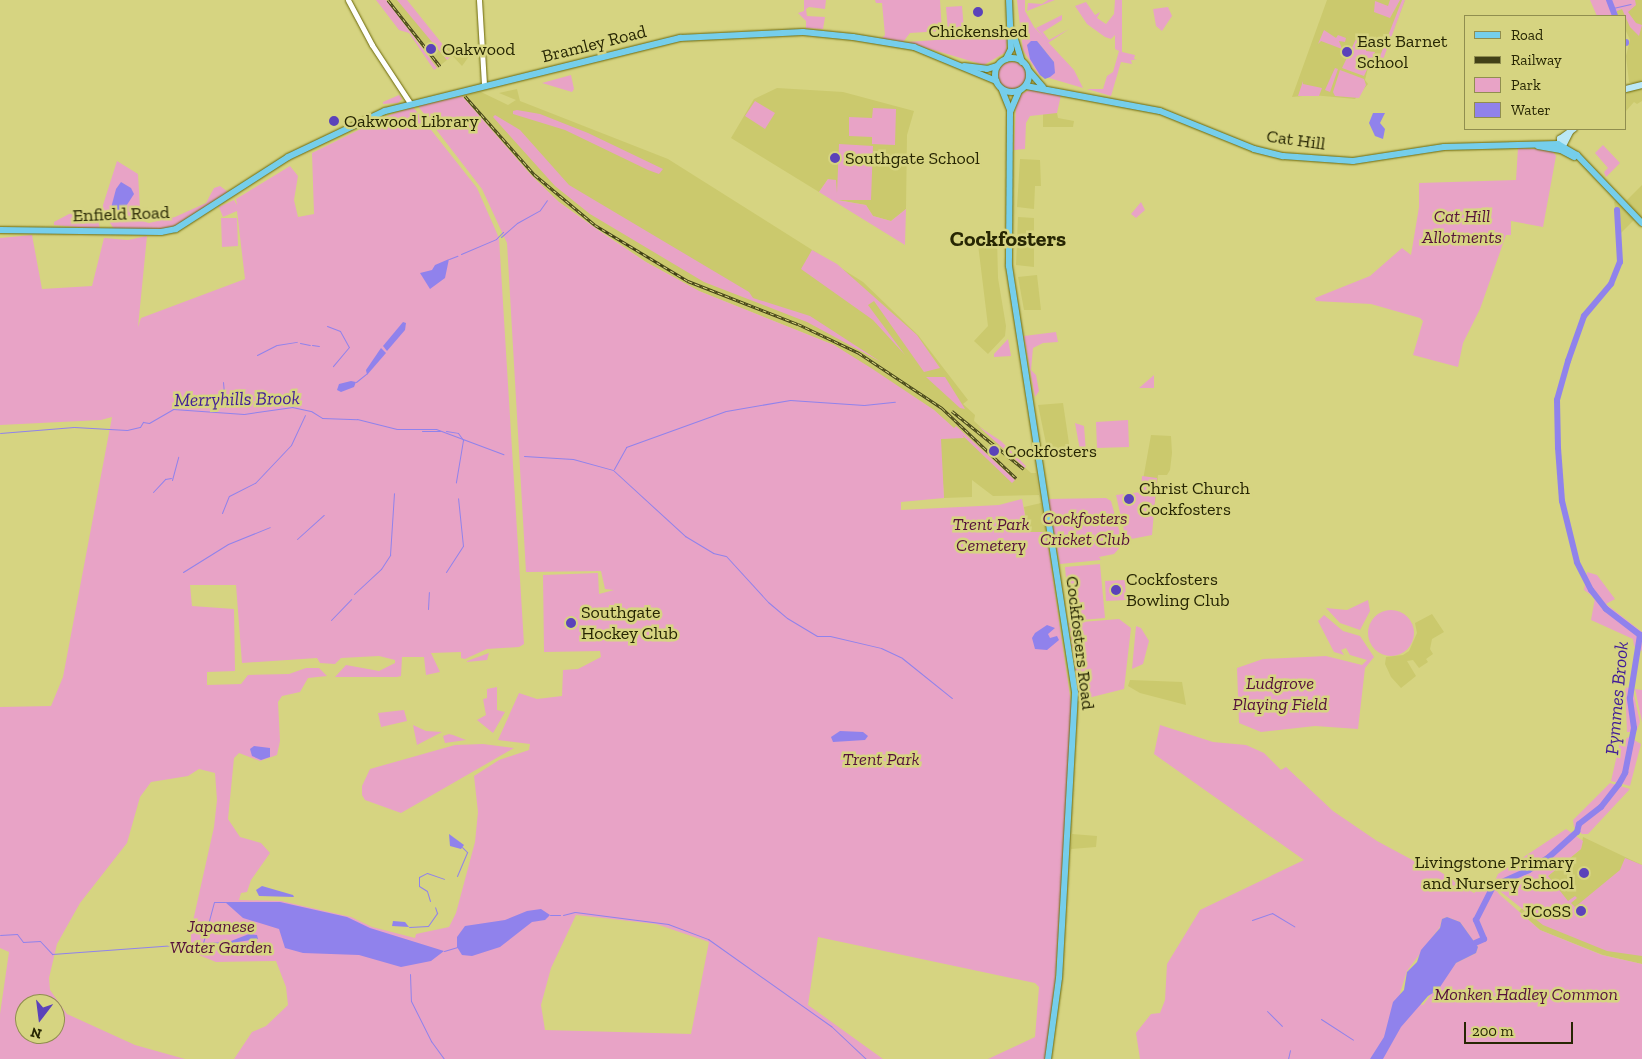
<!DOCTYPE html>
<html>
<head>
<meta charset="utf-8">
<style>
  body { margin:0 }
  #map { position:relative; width:1642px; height:1059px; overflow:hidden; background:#d6d481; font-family:"Zilla Slab",serif }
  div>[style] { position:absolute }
  .built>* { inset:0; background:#cbc96d }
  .green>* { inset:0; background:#e8a3c6 }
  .round { border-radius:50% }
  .water>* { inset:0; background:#9082ec }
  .stream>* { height:1px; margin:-0.5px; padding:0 0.5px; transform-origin:0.5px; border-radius:0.5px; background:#9082ec }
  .river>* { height:6px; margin:-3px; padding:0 3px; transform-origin:3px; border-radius:3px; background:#9082ec }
  .roads { filter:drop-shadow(0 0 1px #6c680a) drop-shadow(0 0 1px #6c680a) }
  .tertiary>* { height:5px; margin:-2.5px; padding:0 2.5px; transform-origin:2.5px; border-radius:2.5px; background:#fff }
  .secondary>* { height:5.5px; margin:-2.75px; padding:0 2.75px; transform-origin:2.75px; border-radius:2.75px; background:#bae7f5 }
  .primary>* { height:6px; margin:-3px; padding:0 3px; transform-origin:3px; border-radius:3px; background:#75ceeb }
  .primary>.ring { margin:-3px; padding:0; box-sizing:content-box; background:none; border:6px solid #75ceeb; border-radius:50% }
  .rail>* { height:3px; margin-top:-1.5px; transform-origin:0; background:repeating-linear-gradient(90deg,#d6d481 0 4px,#414016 0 8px); box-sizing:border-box; border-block:1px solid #414016 }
  .dots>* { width:14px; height:14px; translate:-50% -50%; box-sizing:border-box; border:2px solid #d6d481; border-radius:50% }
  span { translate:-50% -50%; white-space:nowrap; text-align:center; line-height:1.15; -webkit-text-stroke:5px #d6d481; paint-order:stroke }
  .poi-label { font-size:18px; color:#272603 }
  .left { translate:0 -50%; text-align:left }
  .right { translate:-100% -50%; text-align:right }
  .street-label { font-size:18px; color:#272603 }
  .park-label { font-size:18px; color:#55113b; font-style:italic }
  .water-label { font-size:19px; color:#411c98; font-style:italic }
  .district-label { font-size:22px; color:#272603; font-weight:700 }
  .legend { position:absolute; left:1464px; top:15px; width:162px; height:115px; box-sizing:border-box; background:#d6d481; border:1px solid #908e4f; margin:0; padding:6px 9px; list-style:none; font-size:15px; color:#272603 }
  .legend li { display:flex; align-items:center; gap:10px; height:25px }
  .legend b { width:25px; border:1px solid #908e4f }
  .north { position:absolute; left:15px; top:994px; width:50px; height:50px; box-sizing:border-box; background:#d6d481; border:1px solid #908e4f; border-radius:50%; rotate:195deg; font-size:14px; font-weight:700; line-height:20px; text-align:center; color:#272603 }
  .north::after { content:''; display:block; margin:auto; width:18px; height:22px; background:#5b42ba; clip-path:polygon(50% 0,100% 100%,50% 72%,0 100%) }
  .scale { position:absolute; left:1464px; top:1022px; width:109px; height:22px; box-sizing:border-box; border:2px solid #272603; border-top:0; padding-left:6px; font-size:15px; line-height:18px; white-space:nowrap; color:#272603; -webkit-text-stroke:4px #d6d481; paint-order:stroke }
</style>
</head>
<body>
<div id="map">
  <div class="built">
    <div style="clip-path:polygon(386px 0,397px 0,406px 9px,447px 60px,437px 68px,429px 60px,431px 58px)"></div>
    <div style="clip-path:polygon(1327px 0,1405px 0,1380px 66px,1373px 63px,1368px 68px,1365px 80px,1368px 84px,1355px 99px,1313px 95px,1292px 97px)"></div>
    <div style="clip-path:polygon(1613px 0,1642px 0,1642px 101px,1637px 104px,1634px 102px,1626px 111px,1626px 92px,1639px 85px,1629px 82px,1626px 56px,1630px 40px,1626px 31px,1626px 16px,1617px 16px)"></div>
    <div style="clip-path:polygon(451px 45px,471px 45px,470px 55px,462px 66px,446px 49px)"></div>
    <div style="clip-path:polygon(777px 88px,843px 92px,914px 111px,907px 135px,906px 209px,891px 221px,873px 216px,866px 205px,837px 200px,828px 179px,819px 192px,731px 138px,754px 99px)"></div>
    <div style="clip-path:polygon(517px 89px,520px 101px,668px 159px,863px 282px,918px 335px,968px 400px,963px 404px,975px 415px,974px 421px,1031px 473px,1036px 473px,1039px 495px,993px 496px,972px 480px,972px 497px,944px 498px,940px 439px,963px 437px,934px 410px,834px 345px,699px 291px,646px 262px,559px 202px,531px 175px,462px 96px,481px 92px,508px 105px,516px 100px,499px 93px)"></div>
    <div style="clip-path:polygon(1043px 113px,1057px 113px,1058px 118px,1074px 121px,1073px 127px,1043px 127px)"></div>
    <div style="clip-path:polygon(1020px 159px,1040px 160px,1041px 186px,1035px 186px,1034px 209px,1017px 207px)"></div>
    <div style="clip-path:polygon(1642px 185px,1642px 218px,1626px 201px)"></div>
    <div style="clip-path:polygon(1616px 201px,1634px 220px,1620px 234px,1614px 202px)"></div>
    <div style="clip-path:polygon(1018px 217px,1034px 218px,1034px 267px,1016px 265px)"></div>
    <div style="clip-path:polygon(977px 236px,997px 236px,998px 278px,1006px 326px,1005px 336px,988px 354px,974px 341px,988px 326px)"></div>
    <div style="clip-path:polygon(1037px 275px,1041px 310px,1024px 310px,1018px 277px)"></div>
    <div style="clip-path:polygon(1063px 403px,1071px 457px,1049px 458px,1038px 405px)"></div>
    <div style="clip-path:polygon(1151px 435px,1171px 436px,1172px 453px,1170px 470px,1167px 475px,1158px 475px,1154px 513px,1145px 513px,1141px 491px)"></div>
    <div style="clip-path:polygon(1041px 503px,1046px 532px,1028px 532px,1024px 507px)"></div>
    <div style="clip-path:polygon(1432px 614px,1444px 632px,1432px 639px,1430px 649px,1433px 654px,1426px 659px,1428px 662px,1419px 668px,1413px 660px,1407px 661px,1416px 676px,1401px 688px,1391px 677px,1385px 664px,1386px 657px,1403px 655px,1409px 651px,1417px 633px,1415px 623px)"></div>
    <div style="clip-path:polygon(1130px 680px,1182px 682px,1186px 705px,1140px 693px,1128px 686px)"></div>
    <div style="clip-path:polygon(1072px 834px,1097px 836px,1096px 847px,1071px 849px)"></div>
    <div style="clip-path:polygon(1583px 837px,1642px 865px,1642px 964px,1603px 955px,1540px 930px,1519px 911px,1537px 895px,1548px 876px,1581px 849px)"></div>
  </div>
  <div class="green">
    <div style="clip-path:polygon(376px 0,386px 0,437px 68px,434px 70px,409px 33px,399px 30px)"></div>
    <div style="clip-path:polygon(397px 0,407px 0,452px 56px,447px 60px)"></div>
    <div style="clip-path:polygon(804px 0,826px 0,825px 9px,809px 7px,806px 9px,807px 16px,825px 17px,823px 29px,806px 28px,806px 21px,798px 13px,804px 11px)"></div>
    <div style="clip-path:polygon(875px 0,940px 0,942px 31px,910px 33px,903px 42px,882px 38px,885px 35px,882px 3px,876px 3px)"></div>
    <div style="clip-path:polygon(evenodd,1017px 0,1025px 0,1025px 11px,1034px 27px,1074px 70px,1083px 88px,1039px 75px,1023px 50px,1017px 0,1031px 41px,1037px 41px,1054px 62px,1040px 75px,1031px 41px)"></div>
    <div style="clip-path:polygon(1048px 0,1055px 0,1027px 11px,1028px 3px,1042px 4px)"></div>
    <div style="clip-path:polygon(1115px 0,1122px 0,1122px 52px,1135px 55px,1134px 59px,1137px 60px,1131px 60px,1132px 64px,1121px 62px,1111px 96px,1087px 89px,1103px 89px,1107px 76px,1113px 72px,1119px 51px,1115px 49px,1115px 35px,1111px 39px,1105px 37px,1087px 24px,1075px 6px,1086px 2px,1095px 15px,1100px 12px,1097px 18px,1106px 24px,1114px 14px)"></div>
    <div style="clip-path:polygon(1390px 0,1400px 0,1390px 18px,1374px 12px,1375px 1px,1388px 6px)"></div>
    <div style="clip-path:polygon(1402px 0,1405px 0,1381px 65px,1377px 64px)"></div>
    <div style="clip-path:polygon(1590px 0,1635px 0,1636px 5px,1628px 12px,1636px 23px,1642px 25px,1639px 36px,1630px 27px,1622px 9px,1617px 11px,1617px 16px,1597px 16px)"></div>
    <div style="clip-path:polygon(962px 6px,964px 30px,948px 31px,946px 7px)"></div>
    <div style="clip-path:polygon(1168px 7px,1172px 16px,1162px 31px,1156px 26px,1153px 9px)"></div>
    <div style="clip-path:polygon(1062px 15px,1062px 20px,1043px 32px,1049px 40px,1069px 29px,1048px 43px,1036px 28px)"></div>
    <div style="clip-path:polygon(1324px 30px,1336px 38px,1338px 35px,1346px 38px,1345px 42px,1339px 41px,1342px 49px,1321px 41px,1318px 44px)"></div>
    <div style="clip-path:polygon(1007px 35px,1006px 52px,984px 65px,907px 42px)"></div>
    <div style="clip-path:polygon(1357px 37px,1362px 39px,1358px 42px,1361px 45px,1366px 42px,1366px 51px,1375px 52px,1364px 76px,1342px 68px)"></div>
    <div class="round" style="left:998px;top:62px;width:28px;height:28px"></div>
    <div style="clip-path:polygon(1335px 68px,1338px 69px,1330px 92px,1325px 90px)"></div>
    <div style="clip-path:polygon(1340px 70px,1364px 79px,1366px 85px,1359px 98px,1335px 96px,1333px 92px)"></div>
    <div style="clip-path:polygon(571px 75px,574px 89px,572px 92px,542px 83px)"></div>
    <div style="clip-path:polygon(1303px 81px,1303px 84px,1322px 88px,1319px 96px,1298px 96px)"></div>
    <div style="clip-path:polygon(1031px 89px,1061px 95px,1057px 113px,1030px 116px,1026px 123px,1025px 149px,1014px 150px,1016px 105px,1022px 94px)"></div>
    <div style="clip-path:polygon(399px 95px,402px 99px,398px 103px,383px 104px,383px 102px)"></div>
    <div style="clip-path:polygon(evenodd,462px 96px,531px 175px,559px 202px,598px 230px,646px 262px,699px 291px,834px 345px,871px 368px,934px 410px,954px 428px,956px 426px,1015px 480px,1012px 483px,962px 435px,964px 438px,941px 439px,944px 498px,901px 502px,901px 510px,999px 505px,1022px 499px,1028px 532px,1046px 532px,1072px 710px,1055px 982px,1045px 1059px,988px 1059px,1035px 1037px,1039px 987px,1035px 983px,818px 937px,808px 1005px,883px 1059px,234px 1059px,252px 1032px,266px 1026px,288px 1005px,286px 987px,276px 961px,216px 962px,191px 952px,191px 930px,214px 827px,217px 800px,215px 773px,199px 769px,188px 776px,151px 782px,140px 797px,127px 843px,80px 903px,57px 944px,49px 978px,50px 990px,67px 1014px,135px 1045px,185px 1059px,0 1059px,0 1014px,9px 952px,0 948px,0 707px,51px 706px,63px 677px,112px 417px,101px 420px,0 425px,0 238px,32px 235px,42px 289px,92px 286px,104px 238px,128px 240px,147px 236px,138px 327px,141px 318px,245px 279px,237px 211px,223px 217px,219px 207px,234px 200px,237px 205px,236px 199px,290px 166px,298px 176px,294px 200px,298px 217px,314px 214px,312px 153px,387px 116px,413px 107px,477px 188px,499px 238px,524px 644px,519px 647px,487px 649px,465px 659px,461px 658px,461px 652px,431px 653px,440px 672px,426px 675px,424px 657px,402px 657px,401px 676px,397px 677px,335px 677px,346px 665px,379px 671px,395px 663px,395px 660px,379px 656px,341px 658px,335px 664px,320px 663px,317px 658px,242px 663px,236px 585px,190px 585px,192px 606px,234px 609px,235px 671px,207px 672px,207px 685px,241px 684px,248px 675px,289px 674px,306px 668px,319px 668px,327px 676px,308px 678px,300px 692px,282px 696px,278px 702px,280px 741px,277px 755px,260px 761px,239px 753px,234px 758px,228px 819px,240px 837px,261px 843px,270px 853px,251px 880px,247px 892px,241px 893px,239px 900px,281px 901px,351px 917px,372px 927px,415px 938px,416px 934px,449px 927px,456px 913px,475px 842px,478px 812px,474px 776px,499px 760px,529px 750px,530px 744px,498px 740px,519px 693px,537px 699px,562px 696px,563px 670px,578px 669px,601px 657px,600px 651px,544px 652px,543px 575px,598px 573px,599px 594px,614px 590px,605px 589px,601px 571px,526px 572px,507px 243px,482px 189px,418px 106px,462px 96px,576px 915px,656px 924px,709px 942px,691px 1034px,545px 1030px,541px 1005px,551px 968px,576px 915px,462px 96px,25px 1004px,55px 1004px,55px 1034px,25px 1034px,25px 1004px)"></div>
    <div style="clip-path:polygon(755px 101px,775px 113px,765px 129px,745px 116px)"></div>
    <div style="clip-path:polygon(873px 108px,896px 109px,895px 145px,872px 144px,872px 137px,849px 136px,849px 117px,872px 118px)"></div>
    <div style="clip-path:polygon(517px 110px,540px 114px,588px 133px,663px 169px,659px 174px,648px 170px,565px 130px,513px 114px,513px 111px)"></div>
    <div style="clip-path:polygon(495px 115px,520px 130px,569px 185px,749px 292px,753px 298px,810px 316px,881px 362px,807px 322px,704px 282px,590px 214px,555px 186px,493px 117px)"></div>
    <div style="clip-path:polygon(839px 144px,873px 146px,871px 200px,837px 200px,866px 205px,873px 216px,891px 221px,906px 209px,905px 245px,819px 192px,828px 179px,836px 180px,837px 193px)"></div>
    <div style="clip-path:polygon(1603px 145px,1620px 163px,1606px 177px,1604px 172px,1608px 168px,1595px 153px)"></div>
    <div style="clip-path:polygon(1518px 148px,1552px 150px,1556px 156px,1543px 227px,1511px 221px,1511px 235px,1506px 235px,1480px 309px,1463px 343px,1458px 367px,1413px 355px,1423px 321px,1420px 318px,1371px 304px,1316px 301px,1315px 298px,1370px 276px,1402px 248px,1411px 255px,1419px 207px,1419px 183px,1516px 180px)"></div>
    <div style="clip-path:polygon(117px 161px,138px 174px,140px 209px,142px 221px,149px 223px,175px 217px,206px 203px,214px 188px,220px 186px,228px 192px,169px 230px,114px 229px,103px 212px,103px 205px)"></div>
    <div style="clip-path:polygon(1141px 202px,1145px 210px,1136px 218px,1131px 214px)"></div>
    <div style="clip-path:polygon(96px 210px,100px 229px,54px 225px,54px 222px,69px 214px)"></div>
    <div style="clip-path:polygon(221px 218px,237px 218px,238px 246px,222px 247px)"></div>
    <div style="clip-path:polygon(812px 250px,837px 264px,917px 335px,940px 368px,924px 372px,874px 301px,868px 305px,905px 355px,873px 320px,801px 269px)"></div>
    <div style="clip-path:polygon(1056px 332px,1058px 342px,1043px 343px,1033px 348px,1031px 370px,1036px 375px,1039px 391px,1035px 397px,1024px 336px)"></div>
    <div style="clip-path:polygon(1008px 339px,1011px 356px,994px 357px,994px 354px)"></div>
    <div style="clip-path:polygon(1154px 375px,1154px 388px,1139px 388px)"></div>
    <div style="clip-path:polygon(926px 377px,945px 377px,965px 409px,960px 408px)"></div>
    <div style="clip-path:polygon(1128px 420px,1129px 447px,1097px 448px,1096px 422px)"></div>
    <div style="clip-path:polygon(1075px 423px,1084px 426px,1086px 452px,1080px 450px)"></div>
    <div style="clip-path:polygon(978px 426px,1001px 441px,1026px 466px,1025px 468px)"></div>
    <div style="clip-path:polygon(1142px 476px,1157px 478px,1152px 535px,1126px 540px,1116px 495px,1141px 492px)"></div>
    <div style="clip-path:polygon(1106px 498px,1111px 501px,1123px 544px,1114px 554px,1099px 557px,1101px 560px,1060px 564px,1048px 499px)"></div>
    <div style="clip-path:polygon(1100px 564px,1105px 618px,1070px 621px,1065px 567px)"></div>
    <div style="clip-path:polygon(1587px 572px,1597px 575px,1615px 599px,1606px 604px,1642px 632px,1642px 651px,1634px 646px,1633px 639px,1591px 620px,1595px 598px,1584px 590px)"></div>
    <div style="clip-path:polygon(1125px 580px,1126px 600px,1106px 601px,1105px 581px)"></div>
    <div style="clip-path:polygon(1368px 600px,1370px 611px,1360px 630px,1340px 623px,1326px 608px,1347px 610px)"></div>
    <div class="round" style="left:1368px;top:610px;width:46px;height:46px"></div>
    <div style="clip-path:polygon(1324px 615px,1343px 631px,1360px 636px,1374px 657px,1365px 668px,1358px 729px,1315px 726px,1261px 732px,1239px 723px,1237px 668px,1263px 659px,1326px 656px,1362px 665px,1367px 660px,1350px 655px,1346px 648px,1341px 650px,1344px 655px,1334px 652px,1318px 621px)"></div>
    <div style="clip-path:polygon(1119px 619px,1131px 628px,1124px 689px,1080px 700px,1069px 623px)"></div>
    <div style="clip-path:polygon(1136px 626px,1141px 628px,1149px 641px,1143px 664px,1132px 669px)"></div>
    <div style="clip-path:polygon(489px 653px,487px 660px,467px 662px,467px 661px)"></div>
    <div style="clip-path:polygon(1625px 686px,1633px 691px,1640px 722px,1636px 732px,1627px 732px)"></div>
    <div style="clip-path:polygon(497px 687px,497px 710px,505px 712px,493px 733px,477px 720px,486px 715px,483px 699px,487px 698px,487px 689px)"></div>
    <div style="clip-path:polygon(1635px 689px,1642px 690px,1642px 722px)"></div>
    <div style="clip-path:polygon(404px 710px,407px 721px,381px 727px,378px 713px)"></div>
    <div style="clip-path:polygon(413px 725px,426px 731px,442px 732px,417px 745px)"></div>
    <div style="clip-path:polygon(evenodd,1160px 725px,1213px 742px,1246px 745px,1264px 753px,1281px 770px,1286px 767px,1333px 811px,1377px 841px,1418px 863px,1431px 866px,1474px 893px,1490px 880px,1499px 894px,1540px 930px,1602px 955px,1642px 964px,1642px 1059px,1140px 1059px,1136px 1033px,1151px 1014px,1160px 1013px,1165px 1000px,1167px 964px,1200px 910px,1304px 860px,1154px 754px,1160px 725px,1447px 917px,1460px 922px,1478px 947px,1476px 953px,1456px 963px,1423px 1005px,1404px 1000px,1400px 993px,1407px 971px,1440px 927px,1442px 919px,1447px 917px)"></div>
    <div style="clip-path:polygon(449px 734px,453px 735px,466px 740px,445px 743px,443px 736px)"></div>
    <div style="clip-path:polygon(1629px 737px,1641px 744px,1630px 786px,1611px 781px,1620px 742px)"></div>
    <div style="clip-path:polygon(483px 744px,514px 748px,401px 813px,365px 800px,362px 795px,362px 786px,370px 769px,455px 745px)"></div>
    <div style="clip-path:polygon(1610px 783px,1630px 789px,1588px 834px,1582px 834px,1574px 827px,1573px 820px)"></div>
    <div style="clip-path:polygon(1566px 829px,1583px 841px,1581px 849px,1548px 876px,1568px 901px,1575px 896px,1577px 898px,1571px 903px,1575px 907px,1620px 870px,1625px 858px,1642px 865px,1642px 956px,1607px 951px,1543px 925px,1501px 892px,1495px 881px,1498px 874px)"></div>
  </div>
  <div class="water">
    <div style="clip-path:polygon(1031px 41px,1037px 41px,1054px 62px,1055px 73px,1050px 77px,1045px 79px,1040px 75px,1030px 59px,1027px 45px)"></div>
    <div style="clip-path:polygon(1373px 113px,1385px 113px,1380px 123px,1385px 129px,1383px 139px,1375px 136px,1369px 123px)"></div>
    <div style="clip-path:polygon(121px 182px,131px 188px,134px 194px,123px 211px,111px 208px,116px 189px)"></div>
    <div style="clip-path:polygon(449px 259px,445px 278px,430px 289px,420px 273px,432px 270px,435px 265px)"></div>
    <div style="clip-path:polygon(403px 322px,406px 323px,405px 330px,387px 351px,383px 346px)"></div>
    <div style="clip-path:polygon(381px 348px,386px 353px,367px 375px,366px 370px)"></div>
    <div style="clip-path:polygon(351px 381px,356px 382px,354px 387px,341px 392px,337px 390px,339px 384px)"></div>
    <div style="clip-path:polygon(1047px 625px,1055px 628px,1048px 634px,1050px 638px,1057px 636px,1059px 640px,1047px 650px,1035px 649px,1032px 638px,1035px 633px)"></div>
    <div style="clip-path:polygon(840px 731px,863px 732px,868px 736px,865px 740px,833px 742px,831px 737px)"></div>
    <div style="clip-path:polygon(254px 746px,270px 748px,270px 757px,261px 760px,252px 756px,250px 749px)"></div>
    <div style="clip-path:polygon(449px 834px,464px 845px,461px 849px,450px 846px)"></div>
    <div style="clip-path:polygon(262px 886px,293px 895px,294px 897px,259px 896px,256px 890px)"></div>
    <div style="clip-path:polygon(225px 902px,280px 902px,347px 917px,370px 928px,444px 951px,431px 961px,401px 967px,359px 955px,303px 953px,285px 948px,279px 929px,243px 918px)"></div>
    <div style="clip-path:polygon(541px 909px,550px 915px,545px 920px,532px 922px,500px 947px,472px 956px,462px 955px,457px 947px,457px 937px,465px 926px,505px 920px,527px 911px)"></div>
    <div style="clip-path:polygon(1447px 917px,1460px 922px,1478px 947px,1476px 953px,1456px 963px,1438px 990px,1428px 996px,1401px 1027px,1383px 1059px,1370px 1059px,1384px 1037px,1393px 1002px,1404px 990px,1407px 972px,1417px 962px,1421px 950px,1440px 928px,1442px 919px)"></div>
    <div style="clip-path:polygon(393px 921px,405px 922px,409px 927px,392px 926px)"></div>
    <div style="clip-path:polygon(249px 934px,257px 935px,258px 939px,231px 943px,231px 941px)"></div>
  </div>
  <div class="stream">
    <div style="left:1613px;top:8px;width:18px;rotate:-13deg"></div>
    <div style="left:501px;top:237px;width:21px;rotate:-41deg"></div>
    <div style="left:517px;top:223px;width:26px;rotate:-29deg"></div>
    <div style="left:540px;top:210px;width:12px;rotate:-55deg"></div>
    <div style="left:461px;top:254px;width:38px;rotate:-23deg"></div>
    <div style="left:496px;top:239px;width:10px;rotate:-45deg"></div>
    <div style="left:449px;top:259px;width:9px;rotate:-21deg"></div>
    <div style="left:327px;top:326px;width:14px;rotate:21deg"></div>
    <div style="left:340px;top:331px;width:18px;rotate:61deg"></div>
    <div style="left:349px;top:347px;width:25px;rotate:130deg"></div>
    <div style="left:300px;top:343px;width:10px;rotate:11deg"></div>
    <div style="left:312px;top:345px;width:7px;rotate:8deg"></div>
    <div style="left:257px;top:355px;width:22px;rotate:-27deg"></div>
    <div style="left:277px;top:345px;width:20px;rotate:-9deg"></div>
    <div style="left:223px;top:382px;width:25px;rotate:85deg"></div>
    <div style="left:356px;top:382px;width:13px;rotate:-39deg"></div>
    <div style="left:422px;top:431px;width:18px"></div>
    <div style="left:446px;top:431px;width:12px;rotate:9deg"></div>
    <div style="left:458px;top:433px;width:9px;rotate:54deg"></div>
    <div style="left:463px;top:440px;width:43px;rotate:99.5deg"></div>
    <div style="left:0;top:433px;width:74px;rotate:-4.6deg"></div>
    <div style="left:74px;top:427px;width:53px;rotate:3.2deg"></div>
    <div style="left:127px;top:430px;width:13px;rotate:-13deg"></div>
    <div style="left:140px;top:427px;width:6px;rotate:-59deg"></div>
    <div style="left:143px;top:422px;width:6px;rotate:9deg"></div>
    <div style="left:149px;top:423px;width:28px;rotate:-30deg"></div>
    <div style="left:173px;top:409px;width:71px;rotate:4deg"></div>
    <div style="left:244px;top:414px;width:49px;rotate:-8.3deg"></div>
    <div style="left:292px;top:407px;width:19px;rotate:12deg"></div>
    <div style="left:311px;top:411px;width:13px;rotate:32deg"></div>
    <div style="left:322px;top:418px;width:35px;rotate:2deg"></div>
    <div style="left:357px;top:419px;width:41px;rotate:14deg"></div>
    <div style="left:397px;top:429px;width:39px"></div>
    <div style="left:436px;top:429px;width:72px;rotate:20.5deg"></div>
    <div style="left:524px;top:456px;width:49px;rotate:3.5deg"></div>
    <div style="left:573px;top:459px;width:41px;rotate:15.4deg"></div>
    <div style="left:613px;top:470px;width:98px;rotate:42.5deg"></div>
    <div style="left:685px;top:536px;width:33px;rotate:31deg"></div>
    <div style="left:713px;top:553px;width:13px;rotate:13deg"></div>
    <div style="left:726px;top:556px;width:62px;rotate:47.6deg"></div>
    <div style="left:768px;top:602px;width:25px;rotate:40deg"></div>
    <div style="left:787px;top:618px;width:35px;rotate:31deg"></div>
    <div style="left:817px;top:636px;width:13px"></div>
    <div style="left:830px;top:636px;width:52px;rotate:13.2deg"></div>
    <div style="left:881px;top:648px;width:23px;rotate:25deg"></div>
    <div style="left:902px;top:658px;width:64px;rotate:38.7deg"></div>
    <div style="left:614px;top:469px;width:25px;rotate:-61deg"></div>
    <div style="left:626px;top:447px;width:106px;rotate:-19.8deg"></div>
    <div style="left:726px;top:411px;width:65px;rotate:-9.8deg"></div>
    <div style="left:790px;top:400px;width:74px;rotate:3.9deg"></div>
    <div style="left:864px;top:405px;width:31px;rotate:-6deg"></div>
    <div style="left:172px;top:480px;width:24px;rotate:-75deg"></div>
    <div style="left:153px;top:492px;width:18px;rotate:-47deg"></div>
    <div style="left:165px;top:479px;width:6px;rotate:-9deg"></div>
    <div style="left:222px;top:513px;width:18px;rotate:-68deg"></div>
    <div style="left:229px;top:496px;width:29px;rotate:-27deg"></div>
    <div style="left:255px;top:483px;width:52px;rotate:-46.5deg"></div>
    <div style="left:291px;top:445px;width:33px;rotate:-65deg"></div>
    <div style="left:297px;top:539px;width:36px;rotate:-42deg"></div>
    <div style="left:183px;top:572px;width:53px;rotate:-31.9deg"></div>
    <div style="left:228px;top:544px;width:45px;rotate:-22deg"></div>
    <div style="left:446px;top:572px;width:31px;rotate:-57deg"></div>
    <div style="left:463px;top:546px;width:48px;rotate:-95.9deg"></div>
    <div style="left:354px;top:594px;width:37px;rotate:-43deg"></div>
    <div style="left:381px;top:569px;width:17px;rotate:-57deg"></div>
    <div style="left:390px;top:555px;width:62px;rotate:-86.3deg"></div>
    <div style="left:428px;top:609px;width:17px;rotate:-87deg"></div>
    <div style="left:331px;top:620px;width:29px;rotate:-46deg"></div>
    <div style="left:1640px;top:635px;width:2px;rotate:27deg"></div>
    <div style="left:457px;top:876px;width:26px;rotate:-67deg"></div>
    <div style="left:467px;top:852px;width:7px;rotate:-135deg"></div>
    <div style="left:430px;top:901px;width:10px;rotate:-107deg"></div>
    <div style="left:427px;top:891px;width:9px;rotate:-148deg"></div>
    <div style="left:419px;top:886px;width:9px;rotate:-90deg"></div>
    <div style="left:419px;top:877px;width:9px;rotate:-27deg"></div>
    <div style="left:427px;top:873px;width:18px;rotate:19deg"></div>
    <div style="left:550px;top:915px;width:10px"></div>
    <div style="left:563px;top:915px;width:12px;rotate:-14deg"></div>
    <div style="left:575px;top:912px;width:94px;rotate:7.4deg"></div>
    <div style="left:668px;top:924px;width:43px;rotate:20.6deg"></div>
    <div style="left:708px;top:939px;width:151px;rotate:35.3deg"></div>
    <div style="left:831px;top:1026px;width:48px;rotate:43.3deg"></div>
    <div style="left:1252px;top:920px;width:21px;rotate:-19deg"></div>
    <div style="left:1272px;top:913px;width:26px;rotate:31deg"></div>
    <div style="left:409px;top:927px;width:19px;rotate:-3deg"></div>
    <div style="left:428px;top:926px;width:16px;rotate:-55deg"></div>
    <div style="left:437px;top:913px;width:6px;rotate:-108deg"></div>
    <div style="left:0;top:935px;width:17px;rotate:-3deg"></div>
    <div style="left:17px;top:934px;width:10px;rotate:53deg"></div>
    <div style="left:23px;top:942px;width:17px;rotate:-3deg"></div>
    <div style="left:40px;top:941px;width:18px;rotate:47deg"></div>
    <div style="left:52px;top:954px;width:151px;rotate:-4.2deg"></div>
    <div style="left:203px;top:943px;width:42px;rotate:-75deg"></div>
    <div style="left:214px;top:902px;width:11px"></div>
    <div style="left:204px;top:943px;width:27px;rotate:-2deg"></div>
    <div style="left:444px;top:951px;width:14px;rotate:-17deg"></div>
    <div style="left:410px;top:974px;width:27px;rotate:88deg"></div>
    <div style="left:411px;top:1001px;width:45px;rotate:63.4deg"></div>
    <div style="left:431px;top:1041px;width:22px;rotate:54deg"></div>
    <div style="left:1267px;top:1011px;width:21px;rotate:45deg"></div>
    <div style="left:1321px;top:1019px;width:38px;rotate:33deg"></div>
    <div style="left:1288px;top:1059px;width:9px;rotate:-77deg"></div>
  </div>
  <div class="river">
    <div style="left:1609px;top:0;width:17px;rotate:69deg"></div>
    <div style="left:1626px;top:42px;width:1px;rotate:90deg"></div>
    <div style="left:1475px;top:943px;width:10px;rotate:-24deg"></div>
    <div style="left:1484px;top:939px;width:21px;rotate:-113deg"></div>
    <div style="left:1476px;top:920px;width:38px;rotate:-63deg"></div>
    <div style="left:1493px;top:886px;width:39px;rotate:-24deg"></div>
    <div style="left:1529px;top:870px;width:24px;rotate:-33deg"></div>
    <div style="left:1549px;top:857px;width:38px;rotate:-42deg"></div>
    <div style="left:1577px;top:832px;width:8px;rotate:-76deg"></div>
    <div style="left:1579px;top:824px;width:28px;rotate:-38deg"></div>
    <div style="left:1601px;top:807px;width:29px;rotate:-52deg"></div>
    <div style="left:1619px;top:784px;width:13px;rotate:-61deg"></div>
    <div style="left:1625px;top:773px;width:46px;rotate:-78.7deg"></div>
    <div style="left:1634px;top:728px;width:30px;rotate:-98deg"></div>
    <div style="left:1630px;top:698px;width:64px;rotate:-81deg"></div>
    <div style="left:1640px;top:635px;width:43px;rotate:-142.6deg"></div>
    <div style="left:1606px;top:609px;width:24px;rotate:-128deg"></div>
    <div style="left:1591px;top:590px;width:31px;rotate:-117deg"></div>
    <div style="left:1577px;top:562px;width:63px;rotate:-103.8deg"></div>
    <div style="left:1562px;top:501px;width:53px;rotate:-94.3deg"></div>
    <div style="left:1558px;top:448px;width:48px;rotate:-91.2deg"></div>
    <div style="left:1557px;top:400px;width:41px;rotate:-74.2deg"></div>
    <div style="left:1568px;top:361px;width:48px;rotate:-70.4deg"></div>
    <div style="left:1584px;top:316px;width:42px;rotate:-49.8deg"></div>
    <div style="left:1611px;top:284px;width:24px;rotate:-68deg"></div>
    <div style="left:1620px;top:262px;width:52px;rotate:-93.3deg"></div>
  </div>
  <div class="roads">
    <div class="tertiary">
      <div style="left:348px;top:0;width:51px;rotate:61.9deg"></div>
      <div style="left:372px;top:45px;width:69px;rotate:56.8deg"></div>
      <div style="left:479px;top:0;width:85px;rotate:86.6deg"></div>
    </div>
    <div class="secondary">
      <div style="left:1626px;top:89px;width:16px;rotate:-14deg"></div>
      <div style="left:1560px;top:146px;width:7px;rotate:-90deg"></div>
      <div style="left:1560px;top:139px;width:17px;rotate:-36deg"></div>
      <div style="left:1561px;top:150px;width:20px;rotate:-63deg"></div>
    </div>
    <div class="primary">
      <div style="left:1014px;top:36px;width:27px;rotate:73deg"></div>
      <div class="ring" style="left:995px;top:58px;width:28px;height:28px"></div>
      <div style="left:1006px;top:59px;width:11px;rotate:-63deg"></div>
      <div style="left:1011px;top:49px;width:49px;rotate:-92.3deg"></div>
      <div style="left:964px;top:66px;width:23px;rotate:7deg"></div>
      <div style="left:987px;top:69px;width:10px;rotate:-17deg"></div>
      <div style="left:1029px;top:71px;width:21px;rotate:49deg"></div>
      <div style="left:1026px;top:86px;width:136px;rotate:10.6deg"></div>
      <div style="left:1160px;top:111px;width:101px;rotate:22deg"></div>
      <div style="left:1254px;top:149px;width:30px;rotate:14deg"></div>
      <div style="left:1283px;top:156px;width:70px;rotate:4.1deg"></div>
      <div style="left:1353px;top:161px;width:92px;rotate:-8.7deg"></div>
      <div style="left:1444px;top:147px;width:114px;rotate:-1.5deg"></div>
      <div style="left:1558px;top:144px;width:22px;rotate:30deg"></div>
      <div style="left:1577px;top:155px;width:94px;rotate:46.3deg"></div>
      <div style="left:1002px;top:90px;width:22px;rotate:68deg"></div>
      <div style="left:1019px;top:91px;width:23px;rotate:113deg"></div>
      <div style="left:1010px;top:112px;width:154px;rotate:90.4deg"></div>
      <div style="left:1009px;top:266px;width:432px;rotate:81.2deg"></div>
      <div style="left:1075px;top:693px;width:285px;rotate:93.2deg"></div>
      <div style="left:1059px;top:978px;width:82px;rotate:97.7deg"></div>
      <div style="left:1538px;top:146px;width:23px;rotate:10deg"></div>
      <div style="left:1561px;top:150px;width:15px;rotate:28deg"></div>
      <div style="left:0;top:230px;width:161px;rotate:0.7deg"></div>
      <div style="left:161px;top:232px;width:15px;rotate:-11deg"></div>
      <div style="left:176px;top:229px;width:133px;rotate:-32.7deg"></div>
      <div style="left:288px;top:157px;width:107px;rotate:-25.4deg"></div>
      <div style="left:385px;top:111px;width:304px;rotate:-13.9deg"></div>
      <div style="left:680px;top:38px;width:123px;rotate:-2.8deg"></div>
      <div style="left:803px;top:32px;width:50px;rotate:5.7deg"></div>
      <div style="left:853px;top:37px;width:62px;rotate:9.3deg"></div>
      <div style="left:914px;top:47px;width:89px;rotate:22.5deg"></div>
    </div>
  </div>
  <div class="rail">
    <div style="left:388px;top:0;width:84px;rotate:51.8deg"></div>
    <div style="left:465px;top:96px;width:106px;rotate:48.5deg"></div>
    <div style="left:535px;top:175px;width:78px;rotate:39.8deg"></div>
    <div style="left:595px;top:225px;width:109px;rotate:31.1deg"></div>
    <div style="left:688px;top:281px;width:118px;rotate:21.4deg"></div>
    <div style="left:798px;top:324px;width:68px;rotate:25.4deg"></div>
    <div style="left:859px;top:353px;width:100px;rotate:33.5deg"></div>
    <div style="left:942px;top:408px;width:102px;rotate:43.4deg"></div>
    <div style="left:952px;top:411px;width:92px;rotate:38.9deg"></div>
  </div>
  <div class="dots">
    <div style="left:978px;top:12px;background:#5b42ba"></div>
    <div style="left:431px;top:49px;background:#5b42ba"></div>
    <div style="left:1347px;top:52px;background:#5b42ba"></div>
    <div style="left:334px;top:121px;background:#5b42ba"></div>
    <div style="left:835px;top:158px;background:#5b42ba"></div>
    <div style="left:994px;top:451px;background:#5b42ba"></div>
    <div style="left:1129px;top:499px;background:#5b42ba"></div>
    <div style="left:1116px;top:590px;background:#5b42ba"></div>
    <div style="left:571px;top:623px;background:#5b42ba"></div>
    <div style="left:1584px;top:873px;background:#5b42ba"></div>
    <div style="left:1581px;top:911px;background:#5b42ba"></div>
  </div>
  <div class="poi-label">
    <span style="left:978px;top:31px">Chickenshed</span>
    <span class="left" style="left:1357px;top:52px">East Barnet<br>School</span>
    <span class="left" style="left:442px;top:49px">Oakwood</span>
    <span class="left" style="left:344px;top:121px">Oakwood Library</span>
    <span class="left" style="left:845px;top:158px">Southgate School</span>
    <span class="left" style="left:1005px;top:451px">Cockfosters</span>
    <span class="left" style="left:1139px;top:499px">Christ Church<br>Cockfosters</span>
    <span class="left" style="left:1126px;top:590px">Cockfosters<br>Bowling Club</span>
    <span class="left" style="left:581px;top:623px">Southgate<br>Hockey Club</span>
    <span class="right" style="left:1574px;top:873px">Livingstone Primary<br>and Nursery School</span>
    <span class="right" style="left:1571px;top:911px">JCoSS</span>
  </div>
  <div class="street-label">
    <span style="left:594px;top:44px;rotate:-14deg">Bramley Road</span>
    <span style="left:1296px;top:140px;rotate:8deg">Cat Hill</span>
    <span style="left:121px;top:214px;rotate:-2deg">Enfield Road</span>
    <span style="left:1080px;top:643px;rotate:83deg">Cockfosters Road</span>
  </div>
  <div class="park-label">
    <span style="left:1462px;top:227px">Cat Hill<br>Allotments</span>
    <span style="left:1085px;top:529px">Cockfosters<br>Cricket Club</span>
    <span style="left:991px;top:535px">Trent Park<br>Cemetery</span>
    <span style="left:1280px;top:694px">Ludgrove<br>Playing Field</span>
    <span style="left:881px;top:759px">Trent Park</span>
    <span style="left:221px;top:937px">Japanese<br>Water Garden</span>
    <span style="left:1526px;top:994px">Monken Hadley Common</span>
  </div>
  <div class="water-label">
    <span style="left:237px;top:399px;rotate:-1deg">Merryhills Brook</span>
    <span style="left:1617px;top:698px;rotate:-85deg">Pymmes Brook</span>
  </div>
  <div class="district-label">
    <span style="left:1008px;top:239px">Cockfosters</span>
  </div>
  <ul class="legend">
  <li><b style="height:6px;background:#75ceeb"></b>Road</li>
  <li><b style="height:6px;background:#414016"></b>Railway</li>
  <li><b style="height:14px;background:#e8a3c6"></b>Park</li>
  <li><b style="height:14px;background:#9082ec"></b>Water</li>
  </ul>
  <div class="north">N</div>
  <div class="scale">200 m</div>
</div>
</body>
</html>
